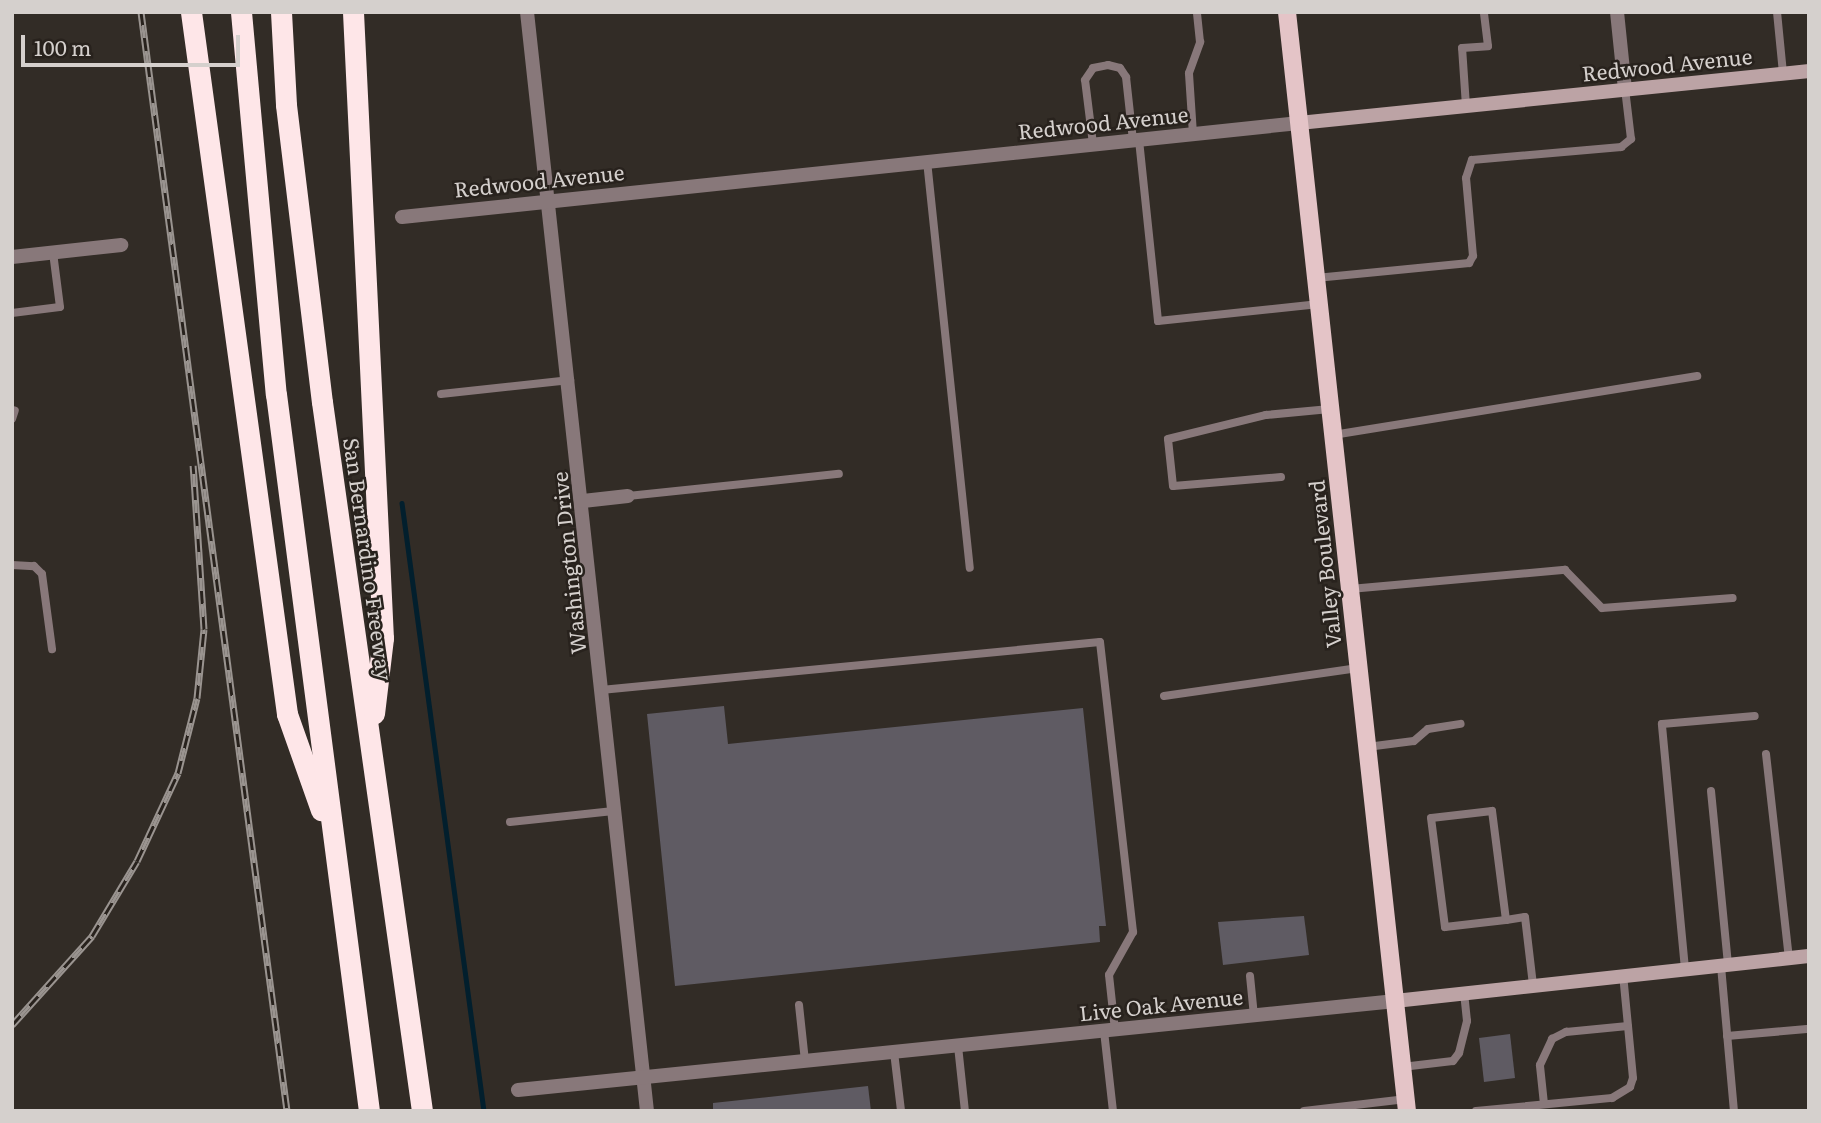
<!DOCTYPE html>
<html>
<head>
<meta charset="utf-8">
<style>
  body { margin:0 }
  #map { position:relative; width:1821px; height:1123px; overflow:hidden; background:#322c26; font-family:Literata,serif }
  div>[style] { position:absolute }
  .stream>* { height:4.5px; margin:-2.25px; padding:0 2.25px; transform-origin:2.25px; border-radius:2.25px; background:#021f2d }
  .building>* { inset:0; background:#5f5b63 }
  .lane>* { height:8px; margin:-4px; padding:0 4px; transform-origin:4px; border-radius:4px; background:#88787a }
  .street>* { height:14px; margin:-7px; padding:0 7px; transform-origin:7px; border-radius:7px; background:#88787a }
  .secondary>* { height:14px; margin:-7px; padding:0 7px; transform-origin:7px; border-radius:7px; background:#bca3a5 }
  .primary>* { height:18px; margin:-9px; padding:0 9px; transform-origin:9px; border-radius:9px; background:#e4c4c7 }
  .highway>* { height:21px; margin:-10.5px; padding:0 10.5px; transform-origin:10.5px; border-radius:10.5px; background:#fee6e8 }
  .rail>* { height:7px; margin-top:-3.5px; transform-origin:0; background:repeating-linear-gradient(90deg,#28221d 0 13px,#9a9490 0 26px); box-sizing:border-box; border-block:2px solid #9a9490 }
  span { translate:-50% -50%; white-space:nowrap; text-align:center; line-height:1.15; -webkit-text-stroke:5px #28221d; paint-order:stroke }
  .street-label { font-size:21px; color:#d5d0cd }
  .frame { position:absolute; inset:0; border:14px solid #d5d0cd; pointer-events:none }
  .scale { position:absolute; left:21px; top:35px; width:219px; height:32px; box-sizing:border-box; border:4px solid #d5d0cd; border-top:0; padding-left:9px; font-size:21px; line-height:24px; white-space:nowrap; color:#d5d0cd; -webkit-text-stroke:5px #28221d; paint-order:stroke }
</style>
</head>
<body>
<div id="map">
  <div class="stream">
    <div style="left:402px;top:503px;width:614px;rotate:82.32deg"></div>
  </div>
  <div class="building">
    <div style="clip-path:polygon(724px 706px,728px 744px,1083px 708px,1106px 926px,1099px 926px,1100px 942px,675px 986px,647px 714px)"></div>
    <div style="clip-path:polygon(1304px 916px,1309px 955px,1223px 965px,1218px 922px)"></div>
    <div style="clip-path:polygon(1510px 1034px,1515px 1078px,1484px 1082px,1479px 1038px)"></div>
    <div style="clip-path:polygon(868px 1086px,871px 1111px,713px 1111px,713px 1103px)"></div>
  </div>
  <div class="lane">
    <div style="left:1777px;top:12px;width:61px;rotate:84.4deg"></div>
    <div style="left:1466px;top:106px;width:58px;rotate:-93.9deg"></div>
    <div style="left:1462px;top:48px;width:26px;rotate:-4deg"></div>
    <div style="left:1488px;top:46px;width:34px;rotate:-97deg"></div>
    <div style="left:1193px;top:134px;width:61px;rotate:-93.8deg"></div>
    <div style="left:1189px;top:73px;width:33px;rotate:-70deg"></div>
    <div style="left:1200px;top:42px;width:30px;rotate:-96deg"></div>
    <div style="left:1139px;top:140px;width:182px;rotate:84deg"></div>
    <div style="left:1158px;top:321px;width:162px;rotate:-6deg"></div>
    <div style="left:1093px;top:144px;width:64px;rotate:-97.1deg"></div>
    <div style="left:1085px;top:80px;width:14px;rotate:-56deg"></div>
    <div style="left:1093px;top:68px;width:15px;rotate:-11deg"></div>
    <div style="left:1108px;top:65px;width:12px;rotate:14deg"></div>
    <div style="left:1120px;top:68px;width:11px;rotate:56deg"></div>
    <div style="left:1126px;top:77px;width:63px;rotate:83.7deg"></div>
    <div style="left:927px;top:161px;width:409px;rotate:84deg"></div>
    <div style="left:1316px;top:278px;width:154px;rotate:-5.6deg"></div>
    <div style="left:1469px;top:263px;width:8px;rotate:-60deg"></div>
    <div style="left:1473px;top:256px;width:78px;rotate:-95.1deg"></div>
    <div style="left:1466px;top:178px;width:19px;rotate:-72deg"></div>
    <div style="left:1472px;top:160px;width:150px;rotate:-5deg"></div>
    <div style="left:1621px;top:147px;width:13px;rotate:-39deg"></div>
    <div style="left:1631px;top:139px;width:50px;rotate:-96.8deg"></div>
    <div style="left:12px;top:313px;width:48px;rotate:-7.1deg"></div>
    <div style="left:60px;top:307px;width:55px;rotate:-97.3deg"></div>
    <div style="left:441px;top:394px;width:130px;rotate:-6.2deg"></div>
    <div style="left:12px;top:419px;width:9px;rotate:-72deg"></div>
    <div style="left:1333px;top:435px;width:369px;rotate:-9.2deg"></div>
    <div style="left:1281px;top:477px;width:108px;rotate:175.2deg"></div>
    <div style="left:1173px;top:486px;width:47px;rotate:-96.1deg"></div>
    <div style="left:1168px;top:439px;width:101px;rotate:-13.8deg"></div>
    <div style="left:1266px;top:415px;width:64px;rotate:-5.4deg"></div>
    <div style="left:628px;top:496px;width:212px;rotate:-6deg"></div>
    <div style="left:12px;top:565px;width:22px;rotate:3deg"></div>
    <div style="left:34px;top:566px;width:11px;rotate:45deg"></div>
    <div style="left:42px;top:574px;width:76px;rotate:82.4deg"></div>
    <div style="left:1350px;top:589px;width:216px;rotate:-5.1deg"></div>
    <div style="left:1565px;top:570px;width:53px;rotate:45.8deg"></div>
    <div style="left:1602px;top:608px;width:131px;rotate:-4.4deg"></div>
    <div style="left:601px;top:690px;width:501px;rotate:-5.49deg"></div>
    <div style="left:1100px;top:642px;width:292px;rotate:83.5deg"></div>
    <div style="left:1133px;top:932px;width:49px;rotate:119.2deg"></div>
    <div style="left:1109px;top:975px;width:55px;rotate:83.8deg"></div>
    <div style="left:1164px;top:696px;width:196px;rotate:-8.2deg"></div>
    <div style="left:1367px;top:747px;width:47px;rotate:-7.3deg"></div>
    <div style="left:1414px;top:741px;width:18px;rotate:-41deg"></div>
    <div style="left:1428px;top:729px;width:33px;rotate:-9deg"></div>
    <div style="left:1766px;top:754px;width:206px;rotate:83.6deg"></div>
    <div style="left:1711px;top:791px;width:175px;rotate:84.4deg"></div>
    <div style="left:510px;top:822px;width:104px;rotate:-6.1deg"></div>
    <div style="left:1506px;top:920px;width:110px;rotate:-97.3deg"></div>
    <div style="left:1492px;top:811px;width:61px;rotate:173.5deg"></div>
    <div style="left:1431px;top:818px;width:110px;rotate:82.7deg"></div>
    <div style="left:1445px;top:927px;width:61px;rotate:-6.5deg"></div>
    <div style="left:1506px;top:920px;width:19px;rotate:-9deg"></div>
    <div style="left:1525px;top:917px;width:68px;rotate:83.3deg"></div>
    <div style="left:1721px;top:966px;width:146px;rotate:84.9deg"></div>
    <div style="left:1685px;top:969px;width:246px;rotate:-95.4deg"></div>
    <div style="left:1662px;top:724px;width:93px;rotate:-4.9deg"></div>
    <div style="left:1250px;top:976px;width:40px;rotate:84.3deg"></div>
    <div style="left:799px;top:1005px;width:56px;rotate:83.9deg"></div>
    <div style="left:1104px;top:1031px;width:81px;rotate:83.6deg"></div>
    <div style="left:1727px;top:1036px;width:80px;rotate:-5deg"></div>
    <div style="left:958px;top:1046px;width:65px;rotate:83.9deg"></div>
    <div style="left:894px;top:1052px;width:59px;rotate:83.2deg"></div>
    <div style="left:1402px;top:1067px;width:51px;rotate:-6.7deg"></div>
    <div style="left:1453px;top:1061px;width:10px;rotate:-53deg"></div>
    <div style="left:1459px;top:1053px;width:33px;rotate:-76deg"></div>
    <div style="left:1467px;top:1021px;width:27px;rotate:-96deg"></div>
    <div style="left:1544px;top:1104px;width:39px;rotate:-96deg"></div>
    <div style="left:1540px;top:1065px;width:29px;rotate:-65deg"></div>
    <div style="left:1552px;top:1039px;width:16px;rotate:-27deg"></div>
    <div style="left:1566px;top:1032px;width:62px;rotate:-5.5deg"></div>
    <div style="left:1304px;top:1111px;width:103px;rotate:-6.7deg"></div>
    <div style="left:1476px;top:1111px;width:137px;rotate:-5.5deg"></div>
    <div style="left:1612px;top:1098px;width:21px;rotate:-31deg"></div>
    <div style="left:1630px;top:1087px;width:9px;rotate:-72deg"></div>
    <div style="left:1633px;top:1078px;width:104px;rotate:-95.5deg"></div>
  </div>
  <div class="street">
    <div style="left:527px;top:12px;width:1106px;rotate:83.77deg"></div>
    <div style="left:1617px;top:12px;width:77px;rotate:84.1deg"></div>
    <div style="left:402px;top:217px;width:902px;rotate:-5.98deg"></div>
    <div style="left:12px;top:257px;width:110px;rotate:-6.3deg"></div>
    <div style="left:583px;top:501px;width:45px;rotate:-6.3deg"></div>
    <div style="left:518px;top:1090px;width:882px;rotate:-5.79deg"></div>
  </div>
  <div class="secondary">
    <div style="left:1299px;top:123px;width:513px;rotate:-5.82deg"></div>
    <div style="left:1395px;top:1001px;width:416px;rotate:-6.2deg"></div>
  </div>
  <div class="primary">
    <div style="left:1287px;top:12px;width:1106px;rotate:83.77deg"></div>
  </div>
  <div class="highway">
    <div style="left:191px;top:12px;width:709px;rotate:82.21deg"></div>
    <div style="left:287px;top:714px;width:102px;rotate:70.5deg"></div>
    <div style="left:241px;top:12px;width:384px;rotate:84.8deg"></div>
    <div style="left:276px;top:394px;width:723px;rotate:82.61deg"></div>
    <div style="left:281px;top:12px;width:93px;rotate:86.9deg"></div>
    <div style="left:286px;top:105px;width:299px;rotate:83.1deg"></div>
    <div style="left:322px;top:402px;width:716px;rotate:81.97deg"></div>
    <div style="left:353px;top:12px;width:627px;rotate:87.26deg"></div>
    <div style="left:383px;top:638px;width:76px;rotate:96.8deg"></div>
  </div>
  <div class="rail">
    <div style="left:141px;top:12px;width:1109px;rotate:82.43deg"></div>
    <div style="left:12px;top:1025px;width:120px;rotate:-48deg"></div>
    <div style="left:92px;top:936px;width:87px;rotate:-59deg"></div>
    <div style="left:137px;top:861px;width:97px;rotate:-65deg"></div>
    <div style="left:178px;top:773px;width:77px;rotate:-75.8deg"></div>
    <div style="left:197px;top:698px;width:69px;rotate:-84.2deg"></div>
    <div style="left:204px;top:629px;width:164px;rotate:-93.8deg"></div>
  </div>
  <div class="street-label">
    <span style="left:1667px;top:64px;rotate:-6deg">Redwood Avenue</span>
    <span style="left:1103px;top:122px;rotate:-6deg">Redwood Avenue</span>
    <span style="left:539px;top:180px;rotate:-6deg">Redwood Avenue</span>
    <span style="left:369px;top:559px;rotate:82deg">San Bernardino Freeway</span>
    <span style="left:568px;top:563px;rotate:-96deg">Washington Drive</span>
    <span style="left:1324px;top:564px;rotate:-96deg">Valley Boulevard</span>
    <span style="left:1161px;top:1004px;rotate:-6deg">Live Oak Avenue</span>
  </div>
  <div class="frame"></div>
  <div class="scale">100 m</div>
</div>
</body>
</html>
